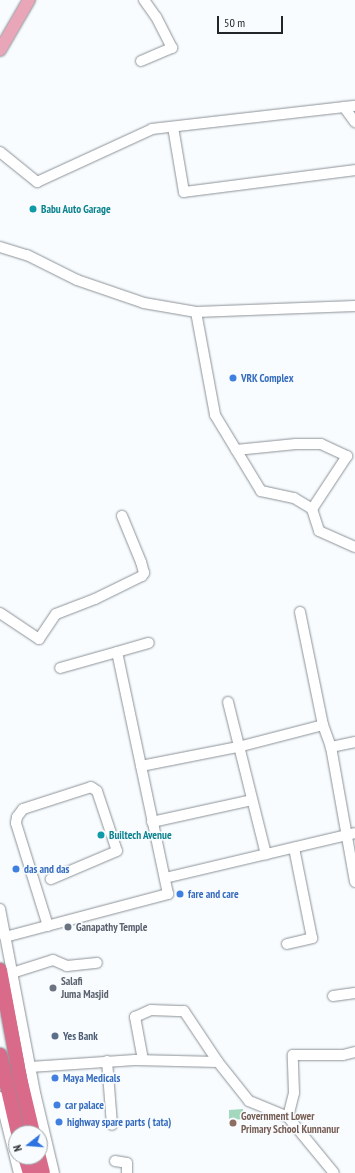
<!DOCTYPE html>
<html>
<head>
<meta charset="utf-8">
<style>
  body { margin:0 }
  #map { position:relative; width:355px; height:1173px; overflow:hidden; background:#f8fcff; font-family:"PT Sans Narrow",sans-serif }
  div>[style] { position:absolute }
  .green>* { inset:0; background:#a3d8be }
  .roads { filter:drop-shadow(0 0 1px #8c9297) drop-shadow(0 0 1px #8c9297) }
  .minor>* { height:10px; margin:-5px; padding:0 5px; transform-origin:5px; border-radius:5px; background:#fff }
  .major>* { height:12px; margin:-6px; padding:0 6px; transform-origin:6px; border-radius:6px; background:#e8a6b8 }
  .highway>* { height:14px; margin:-7px; padding:0 7px; transform-origin:7px; border-radius:7px; background:#d96a89 }
  .dots>* { width:11px; height:11px; translate:-50% -50%; box-sizing:border-box; border:2px solid #f8fcff; border-radius:50% }
  span { translate:-50% -50%; white-space:nowrap; text-align:center; line-height:1.15; -webkit-text-stroke:3px #f8fcff; paint-order:stroke }
  .culture-label { font-size:11px; color:#0d838f; font-weight:700 }
  .left { translate:0 -50%; text-align:left }
  .shop-label { font-size:11px; color:#366cbe; font-weight:700 }
  .worship-label { font-size:11px; color:#5b616d; font-weight:700 }
  .service-label { font-size:11px; color:#4e5e75; font-weight:700 }
  .education-label { font-size:11px; color:#785e54; font-weight:700 }
  .north { position:absolute; left:8px; top:1125px; width:40px; height:40px; box-sizing:border-box; background:#f8fcff; border:1px solid #a3a6a9; border-radius:50%; rotate:253deg; font-size:11px; font-weight:700; line-height:16px; text-align:center; color:#232628 }
  .north::after { content:''; display:block; margin:auto; width:14px; height:18px; background:#2e72df; clip-path:polygon(50% 0,100% 100%,50% 72%,0 100%) }
  .scale { position:absolute; left:217px; top:16px; width:66px; height:18px; box-sizing:border-box; border:2px solid #232628; border-top:0; padding-left:5px; font-size:12px; line-height:14px; white-space:nowrap; color:#232628; -webkit-text-stroke:3px #f8fcff; paint-order:stroke }
</style>
</head>
<body>
<div id="map">
  <div class="green">
    <div style="clip-path:polygon(243px 1109px,244px 1119px,229px 1120px,229px 1110px)"></div>
  </div>
  <div class="roads">
    <div class="minor">
      <div style="left:141px;top:61px;width:34px;rotate:-23deg"></div>
      <div style="left:172px;top:48px;width:35px;rotate:-117deg"></div>
      <div style="left:156px;top:17px;width:21px;rotate:-125deg"></div>
      <div style="left:344px;top:107px;width:19px;rotate:54deg"></div>
      <div style="left:173px;top:127px;width:66px;rotate:80.4deg"></div>
      <div style="left:184px;top:192px;width:172px;rotate:-7.3deg"></div>
      <div style="left:0;top:152px;width:48px;rotate:39deg"></div>
      <div style="left:37px;top:182px;width:127px;rotate:-24.7deg"></div>
      <div style="left:152px;top:129px;width:204px;rotate:-6.5deg"></div>
      <div style="left:0;top:247px;width:28px;rotate:17deg"></div>
      <div style="left:27px;top:255px;width:56px;rotate:26.6deg"></div>
      <div style="left:77px;top:280px;width:71px;rotate:18.9deg"></div>
      <div style="left:144px;top:303px;width:53px;rotate:9.8deg"></div>
      <div style="left:196px;top:312px;width:159px;rotate:-2.2deg"></div>
      <div style="left:196px;top:312px;width:105px;rotate:79.5deg"></div>
      <div style="left:215px;top:415px;width:89px;rotate:58.8deg"></div>
      <div style="left:261px;top:491px;width:34px;rotate:12deg"></div>
      <div style="left:294px;top:498px;width:21px;rotate:31deg"></div>
      <div style="left:312px;top:509px;width:23px;rotate:72deg"></div>
      <div style="left:319px;top:531px;width:39px;rotate:24deg"></div>
      <div style="left:236px;top:450px;width:60px;rotate:-5.7deg"></div>
      <div style="left:296px;top:444px;width:25px"></div>
      <div style="left:321px;top:444px;width:29px;rotate:25deg"></div>
      <div style="left:347px;top:456px;width:64px;rotate:123.4deg"></div>
      <div style="left:300px;top:612px;width:115px;rotate:78.5deg"></div>
      <div style="left:0;top:613px;width:47px;rotate:33.7deg"></div>
      <div style="left:39px;top:639px;width:30px;rotate:-56deg"></div>
      <div style="left:56px;top:614px;width:42px;rotate:-21deg"></div>
      <div style="left:95px;top:599px;width:52px;rotate:-26.1deg"></div>
      <div style="left:142px;top:576px;width:4px;rotate:-56deg"></div>
      <div style="left:144px;top:573px;width:11px;rotate:-105deg"></div>
      <div style="left:141px;top:562px;width:50px;rotate:-112.4deg"></div>
      <div style="left:117px;top:652px;width:33px;rotate:-16deg"></div>
      <div style="left:228px;top:702px;width:157px;rotate:76deg"></div>
      <div style="left:355px;top:742px;width:25px;rotate:168deg"></div>
      <div style="left:331px;top:747px;width:137px;rotate:79.9deg"></div>
      <div style="left:141px;top:766px;width:99px;rotate:-11.1deg"></div>
      <div style="left:238px;top:747px;width:88px;rotate:-14.5deg"></div>
      <div style="left:323px;top:725px;width:23px;rotate:70deg"></div>
      <div style="left:152px;top:822px;width:102px;rotate:-12.4deg"></div>
      <div style="left:165px;top:878px;width:195px;rotate:-13.3deg"></div>
      <div style="left:0;top:909px;width:191px;rotate:79.2deg"></div>
      <div style="left:36px;top:1097px;width:78px;rotate:76.7deg"></div>
      <div style="left:48px;top:926px;width:108px;rotate:-107.3deg"></div>
      <div style="left:16px;top:823px;width:6px;rotate:-81deg"></div>
      <div style="left:17px;top:817px;width:10px;rotate:-53deg"></div>
      <div style="left:23px;top:809px;width:71px;rotate:-17.9deg"></div>
      <div style="left:91px;top:787px;width:7px;rotate:34deg"></div>
      <div style="left:97px;top:791px;width:63px;rotate:71.6deg"></div>
      <div style="left:117px;top:851px;width:72px;rotate:157deg"></div>
      <div style="left:5px;top:937px;width:169px;rotate:-14.8deg"></div>
      <div style="left:168px;top:894px;width:247px;rotate:-101.9deg"></div>
      <div style="left:117px;top:652px;width:59px;rotate:164.3deg"></div>
      <div style="left:287px;top:944px;width:26px;rotate:-13deg"></div>
      <div style="left:312px;top:938px;width:92px;rotate:-101.3deg"></div>
      <div style="left:12px;top:973px;width:43px;rotate:-17.6deg"></div>
      <div style="left:53px;top:960px;width:15px;rotate:23deg"></div>
      <div style="left:67px;top:966px;width:30px;rotate:-6deg"></div>
      <div style="left:333px;top:996px;width:22px;rotate:-8deg"></div>
      <div style="left:143px;top:1060px;width:44px;rotate:-100.5deg"></div>
      <div style="left:135px;top:1017px;width:17px;rotate:-24deg"></div>
      <div style="left:151px;top:1010px;width:33px;rotate:2deg"></div>
      <div style="left:184px;top:1011px;width:61px;rotate:56.3deg"></div>
      <div style="left:107px;top:1061px;width:64px;rotate:85.5deg"></div>
      <div style="left:30px;top:1067px;width:105px;rotate:-3.8deg"></div>
      <div style="left:135px;top:1060px;width:83px;rotate:1.4deg"></div>
      <div style="left:218px;top:1062px;width:50px;rotate:51.5deg"></div>
      <div style="left:249px;top:1101px;width:42px;rotate:22.3deg"></div>
      <div style="left:288px;top:1117px;width:72px;rotate:50.6deg"></div>
      <div style="left:0;top:1097px;width:78px;rotate:76deg"></div>
      <div style="left:288px;top:1117px;width:25px;rotate:-76deg"></div>
      <div style="left:294px;top:1093px;width:38px;rotate:-92deg"></div>
      <div style="left:293px;top:1055px;width:50px"></div>
      <div style="left:343px;top:1055px;width:12px;rotate:-14deg"></div>
      <div style="left:115px;top:1161px;width:12px;rotate:9deg"></div>
      <div style="left:127px;top:1163px;width:10px;rotate:90deg"></div>
    </div>
    <div class="major">
      <div style="left:0;top:50px;width:58px;rotate:-59.9deg"></div>
    </div>
    <div class="highway">
      <div style="left:0;top:970px;width:110px;rotate:79.5deg"></div>
      <div style="left:20px;top:1078px;width:57px;rotate:76.7deg"></div>
      <div style="left:0;top:1055px;width:80px;rotate:77deg"></div>
      <div style="left:25px;top:1157px;width:17px;rotate:73deg"></div>
      <div style="left:39px;top:1157px;width:16px;rotate:76deg"></div>
    </div>
  </div>
  <div class="dots">
    <div style="left:33px;top:209px;background:#0f9aa8"></div>
    <div style="left:233px;top:378px;background:#3f7fe0"></div>
    <div style="left:101px;top:835px;background:#0f9aa8"></div>
    <div style="left:16px;top:869px;background:#3f7fe0"></div>
    <div style="left:180px;top:894px;background:#3f7fe0"></div>
    <div style="left:68px;top:927px;background:#6b7280"></div>
    <div style="left:53px;top:988px;background:#6b7280"></div>
    <div style="left:55px;top:1036px;background:#5c6f8a"></div>
    <div style="left:55px;top:1078px;background:#3f7fe0"></div>
    <div style="left:57px;top:1105px;background:#3f7fe0"></div>
    <div style="left:59px;top:1122px;background:#3f7fe0"></div>
    <div style="left:233px;top:1123px;background:#8d6e63"></div>
  </div>
  <div class="culture-label">
    <span class="left" style="left:41px;top:209px">Babu Auto Garage</span>
    <span class="left" style="left:109px;top:835px">Builtech Avenue</span>
  </div>
  <div class="shop-label">
    <span class="left" style="left:241px;top:378px">VRK Complex</span>
    <span class="left" style="left:24px;top:869px">das and das</span>
    <span class="left" style="left:188px;top:894px">fare and care</span>
    <span class="left" style="left:63px;top:1078px">Maya Medicals</span>
    <span class="left" style="left:65px;top:1105px">car palace</span>
    <span class="left" style="left:67px;top:1122px">highway spare parts ( tata)</span>
  </div>
  <div class="worship-label">
    <span class="left" style="left:76px;top:927px">Ganapathy Temple</span>
    <span class="left" style="left:61px;top:988px">Salafi<br>Juma Masjid</span>
  </div>
  <div class="service-label">
    <span class="left" style="left:63px;top:1036px">Yes Bank</span>
  </div>
  <div class="education-label">
    <span class="left" style="left:241px;top:1123px">Government Lower<br>Primary School Kunnanur</span>
  </div>
  <div class="north">N</div>
  <div class="scale">50 m</div>
</div>
</body>
</html>
